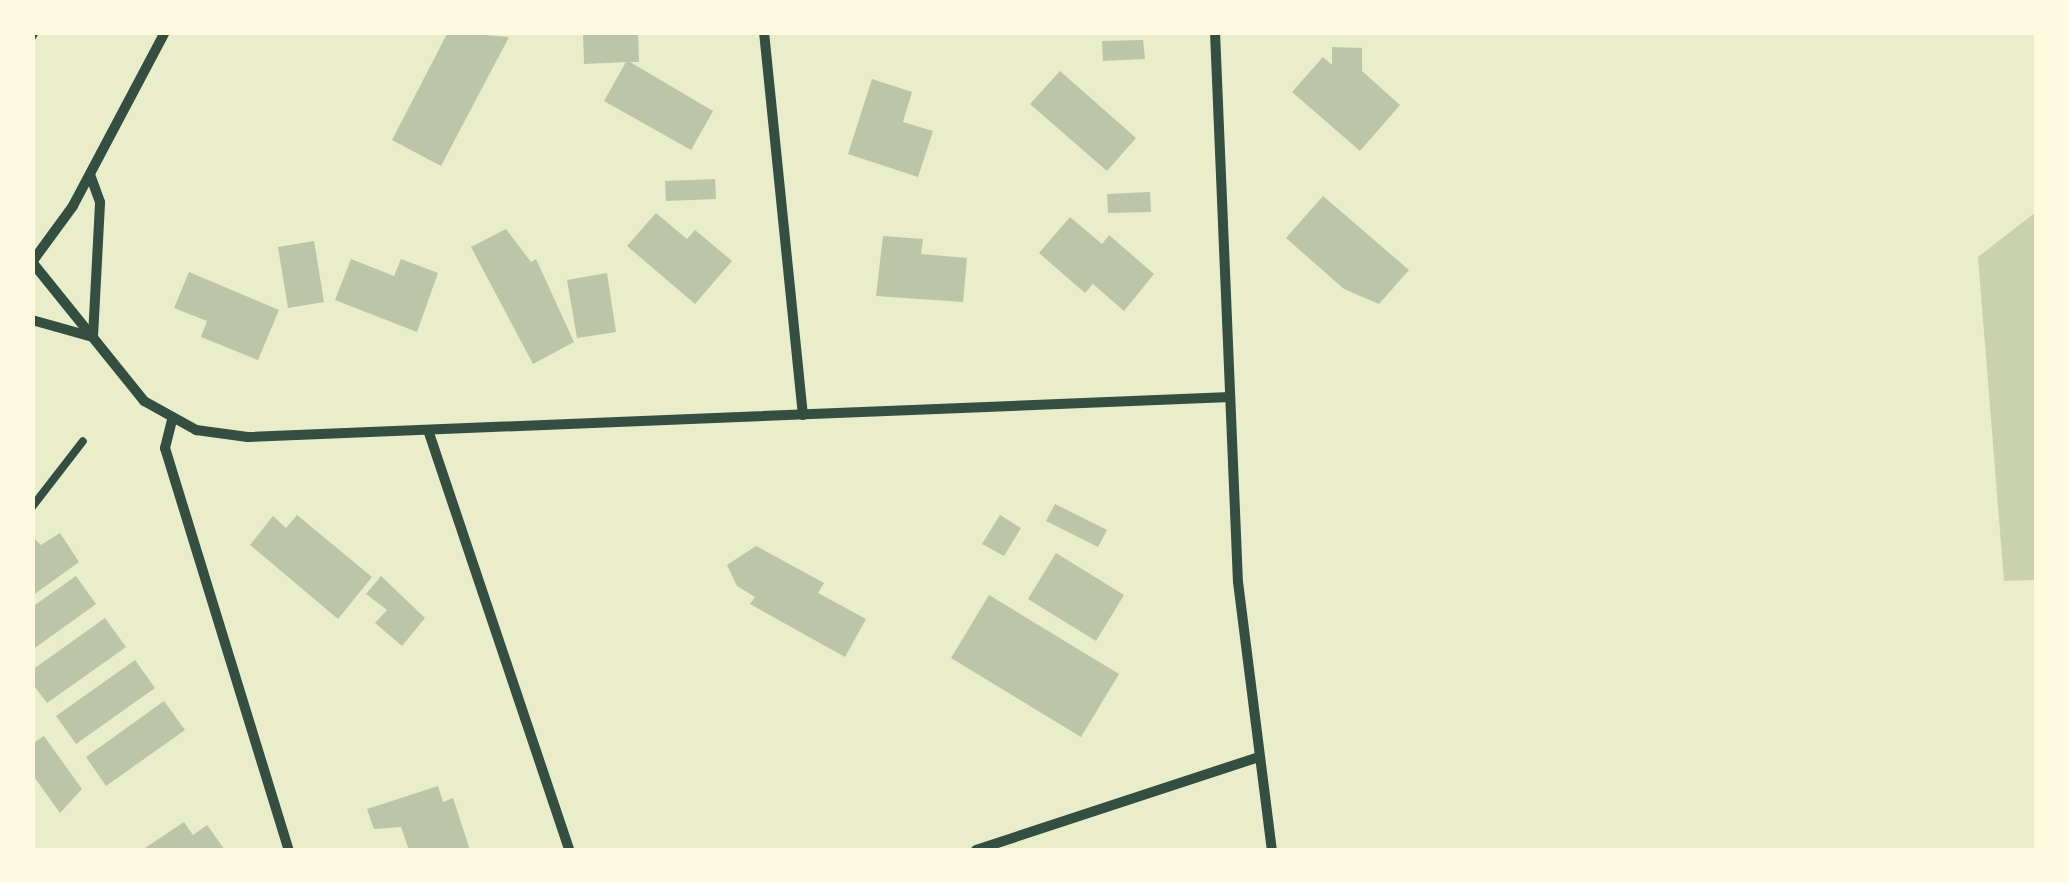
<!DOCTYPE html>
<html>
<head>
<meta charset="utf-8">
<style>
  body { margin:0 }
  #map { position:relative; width:2069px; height:883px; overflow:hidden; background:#e9edc9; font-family:"Public Sans",sans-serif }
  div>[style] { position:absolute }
  .green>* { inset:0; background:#cad2ad }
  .building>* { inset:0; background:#bcc5a7 }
  .service>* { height:8px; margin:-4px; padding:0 4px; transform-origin:4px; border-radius:4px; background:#344e41 }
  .minor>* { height:10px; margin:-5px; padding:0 5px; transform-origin:5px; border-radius:5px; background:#344e41 }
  span { translate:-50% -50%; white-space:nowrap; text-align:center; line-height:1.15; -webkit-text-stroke:8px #fefae0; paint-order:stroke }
  .frame { position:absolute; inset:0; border:35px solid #fefae0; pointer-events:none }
</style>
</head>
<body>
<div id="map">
  <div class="green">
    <div style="clip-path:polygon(2036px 212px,2036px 580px,2004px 581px,1978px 257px)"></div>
  </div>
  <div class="building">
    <div style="clip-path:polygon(448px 32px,509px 37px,441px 166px,392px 140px)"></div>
    <div style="clip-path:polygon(638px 32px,639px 62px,630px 62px,713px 111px,691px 150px,604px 101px,626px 62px,584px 64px,583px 33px)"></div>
    <div style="clip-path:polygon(1143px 40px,1145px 59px,1103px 61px,1102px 41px)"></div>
    <div style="clip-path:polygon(1332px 47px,1362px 48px,1362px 71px,1400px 105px,1360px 151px,1292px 92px,1323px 57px,1332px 65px)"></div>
    <div style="clip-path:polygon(1060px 71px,1136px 138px,1107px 171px,1030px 104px)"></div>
    <div style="clip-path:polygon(872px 79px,912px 92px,903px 122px,933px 131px,918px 177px,848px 154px)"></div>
    <div style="clip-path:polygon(715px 179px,716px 199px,666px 201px,665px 181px)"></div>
    <div style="clip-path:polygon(1150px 192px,1151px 212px,1108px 213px,1107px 194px)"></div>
    <div style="clip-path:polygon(1323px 196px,1409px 270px,1379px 304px,1344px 289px,1286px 238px)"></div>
    <div style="clip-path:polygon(656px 213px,687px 239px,695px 230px,732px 261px,695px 304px,627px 246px)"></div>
    <div style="clip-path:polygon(1070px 217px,1102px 244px,1109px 235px,1154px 274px,1124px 311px,1093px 284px,1085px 293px,1039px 253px)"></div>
    <div style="clip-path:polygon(506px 229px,531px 262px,536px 259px,574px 342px,533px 364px,471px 247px)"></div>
    <div style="clip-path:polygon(883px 236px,923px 239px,921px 254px,967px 258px,963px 302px,876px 296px)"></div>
    <div style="clip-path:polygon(314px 241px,324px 302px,288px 308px,278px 247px)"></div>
    <div style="clip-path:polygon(351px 259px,394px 276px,401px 259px,438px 273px,417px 332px,335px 300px)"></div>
    <div style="clip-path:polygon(189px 272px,279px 310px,258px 360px,201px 337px,207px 321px,174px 308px)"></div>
    <div style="clip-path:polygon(607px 273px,616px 332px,577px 338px,567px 280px)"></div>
    <div style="clip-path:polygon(1055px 504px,1107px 530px,1098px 547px,1046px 521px)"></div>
    <div style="clip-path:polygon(297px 515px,372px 577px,338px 619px,250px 545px,273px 516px,286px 528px)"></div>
    <div style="clip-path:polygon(1000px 515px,1021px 528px,1004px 556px,982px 544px)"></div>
    <div style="clip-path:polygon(60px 533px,79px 562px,32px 596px,32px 536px,41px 545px)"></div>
    <div style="clip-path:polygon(756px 546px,824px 583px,818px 593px,866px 619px,845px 657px,750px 604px,755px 597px,737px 586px,727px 565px)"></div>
    <div style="clip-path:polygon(1056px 553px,1124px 595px,1096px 641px,1028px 599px)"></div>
    <div style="clip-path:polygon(76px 576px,96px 604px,32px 650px,32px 607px)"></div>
    <div style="clip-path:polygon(381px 576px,425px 618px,402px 646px,375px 623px,387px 610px,366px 594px)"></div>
    <div style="clip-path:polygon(989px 595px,1119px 674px,1081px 737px,951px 658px)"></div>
    <div style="clip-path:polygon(105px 618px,126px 647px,47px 703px,32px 683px,32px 670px)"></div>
    <div style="clip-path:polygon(135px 660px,155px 688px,76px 744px,56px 716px)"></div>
    <div style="clip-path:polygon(164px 701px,185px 730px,106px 786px,86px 757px)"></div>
    <div style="clip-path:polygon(44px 736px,82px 789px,60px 813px,32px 774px,32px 744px)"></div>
    <div style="clip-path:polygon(438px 786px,443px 802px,453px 798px,470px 850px,409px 850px,401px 827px,374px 829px,367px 809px)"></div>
    <div style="clip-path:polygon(184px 822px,193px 835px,207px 825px,225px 850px,142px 850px)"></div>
  </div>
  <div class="service">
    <div style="left:32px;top:37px;width:6px;rotate:-59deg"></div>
    <div style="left:32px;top:507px;width:83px;rotate:-52.3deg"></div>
  </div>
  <div class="minor">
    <div style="left:165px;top:32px;width:197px;rotate:117.9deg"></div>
    <div style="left:73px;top:206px;width:69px;rotate:126.2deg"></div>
    <div style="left:32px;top:262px;width:179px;rotate:51.1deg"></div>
    <div style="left:144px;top:401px;width:60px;rotate:29.1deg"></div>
    <div style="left:196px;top:430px;width:52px;rotate:7.7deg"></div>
    <div style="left:248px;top:437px;width:983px;rotate:-2.33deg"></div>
    <div style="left:764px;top:32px;width:385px;rotate:84.2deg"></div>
    <div style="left:1215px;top:32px;width:550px;rotate:87.61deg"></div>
    <div style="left:1238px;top:582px;width:270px;rotate:82.8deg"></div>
    <div style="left:32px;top:320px;width:63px;rotate:15.6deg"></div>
    <div style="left:93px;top:337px;width:135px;rotate:-87deg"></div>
    <div style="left:100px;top:202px;width:29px;rotate:-110deg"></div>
    <div style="left:172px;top:420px;width:29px;rotate:104deg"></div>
    <div style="left:165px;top:448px;width:421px;rotate:72.9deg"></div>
    <div style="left:428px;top:430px;width:443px;rotate:71.4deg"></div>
    <div style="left:976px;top:850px;width:298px;rotate:-18.2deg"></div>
  </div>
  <div class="frame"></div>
</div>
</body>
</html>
